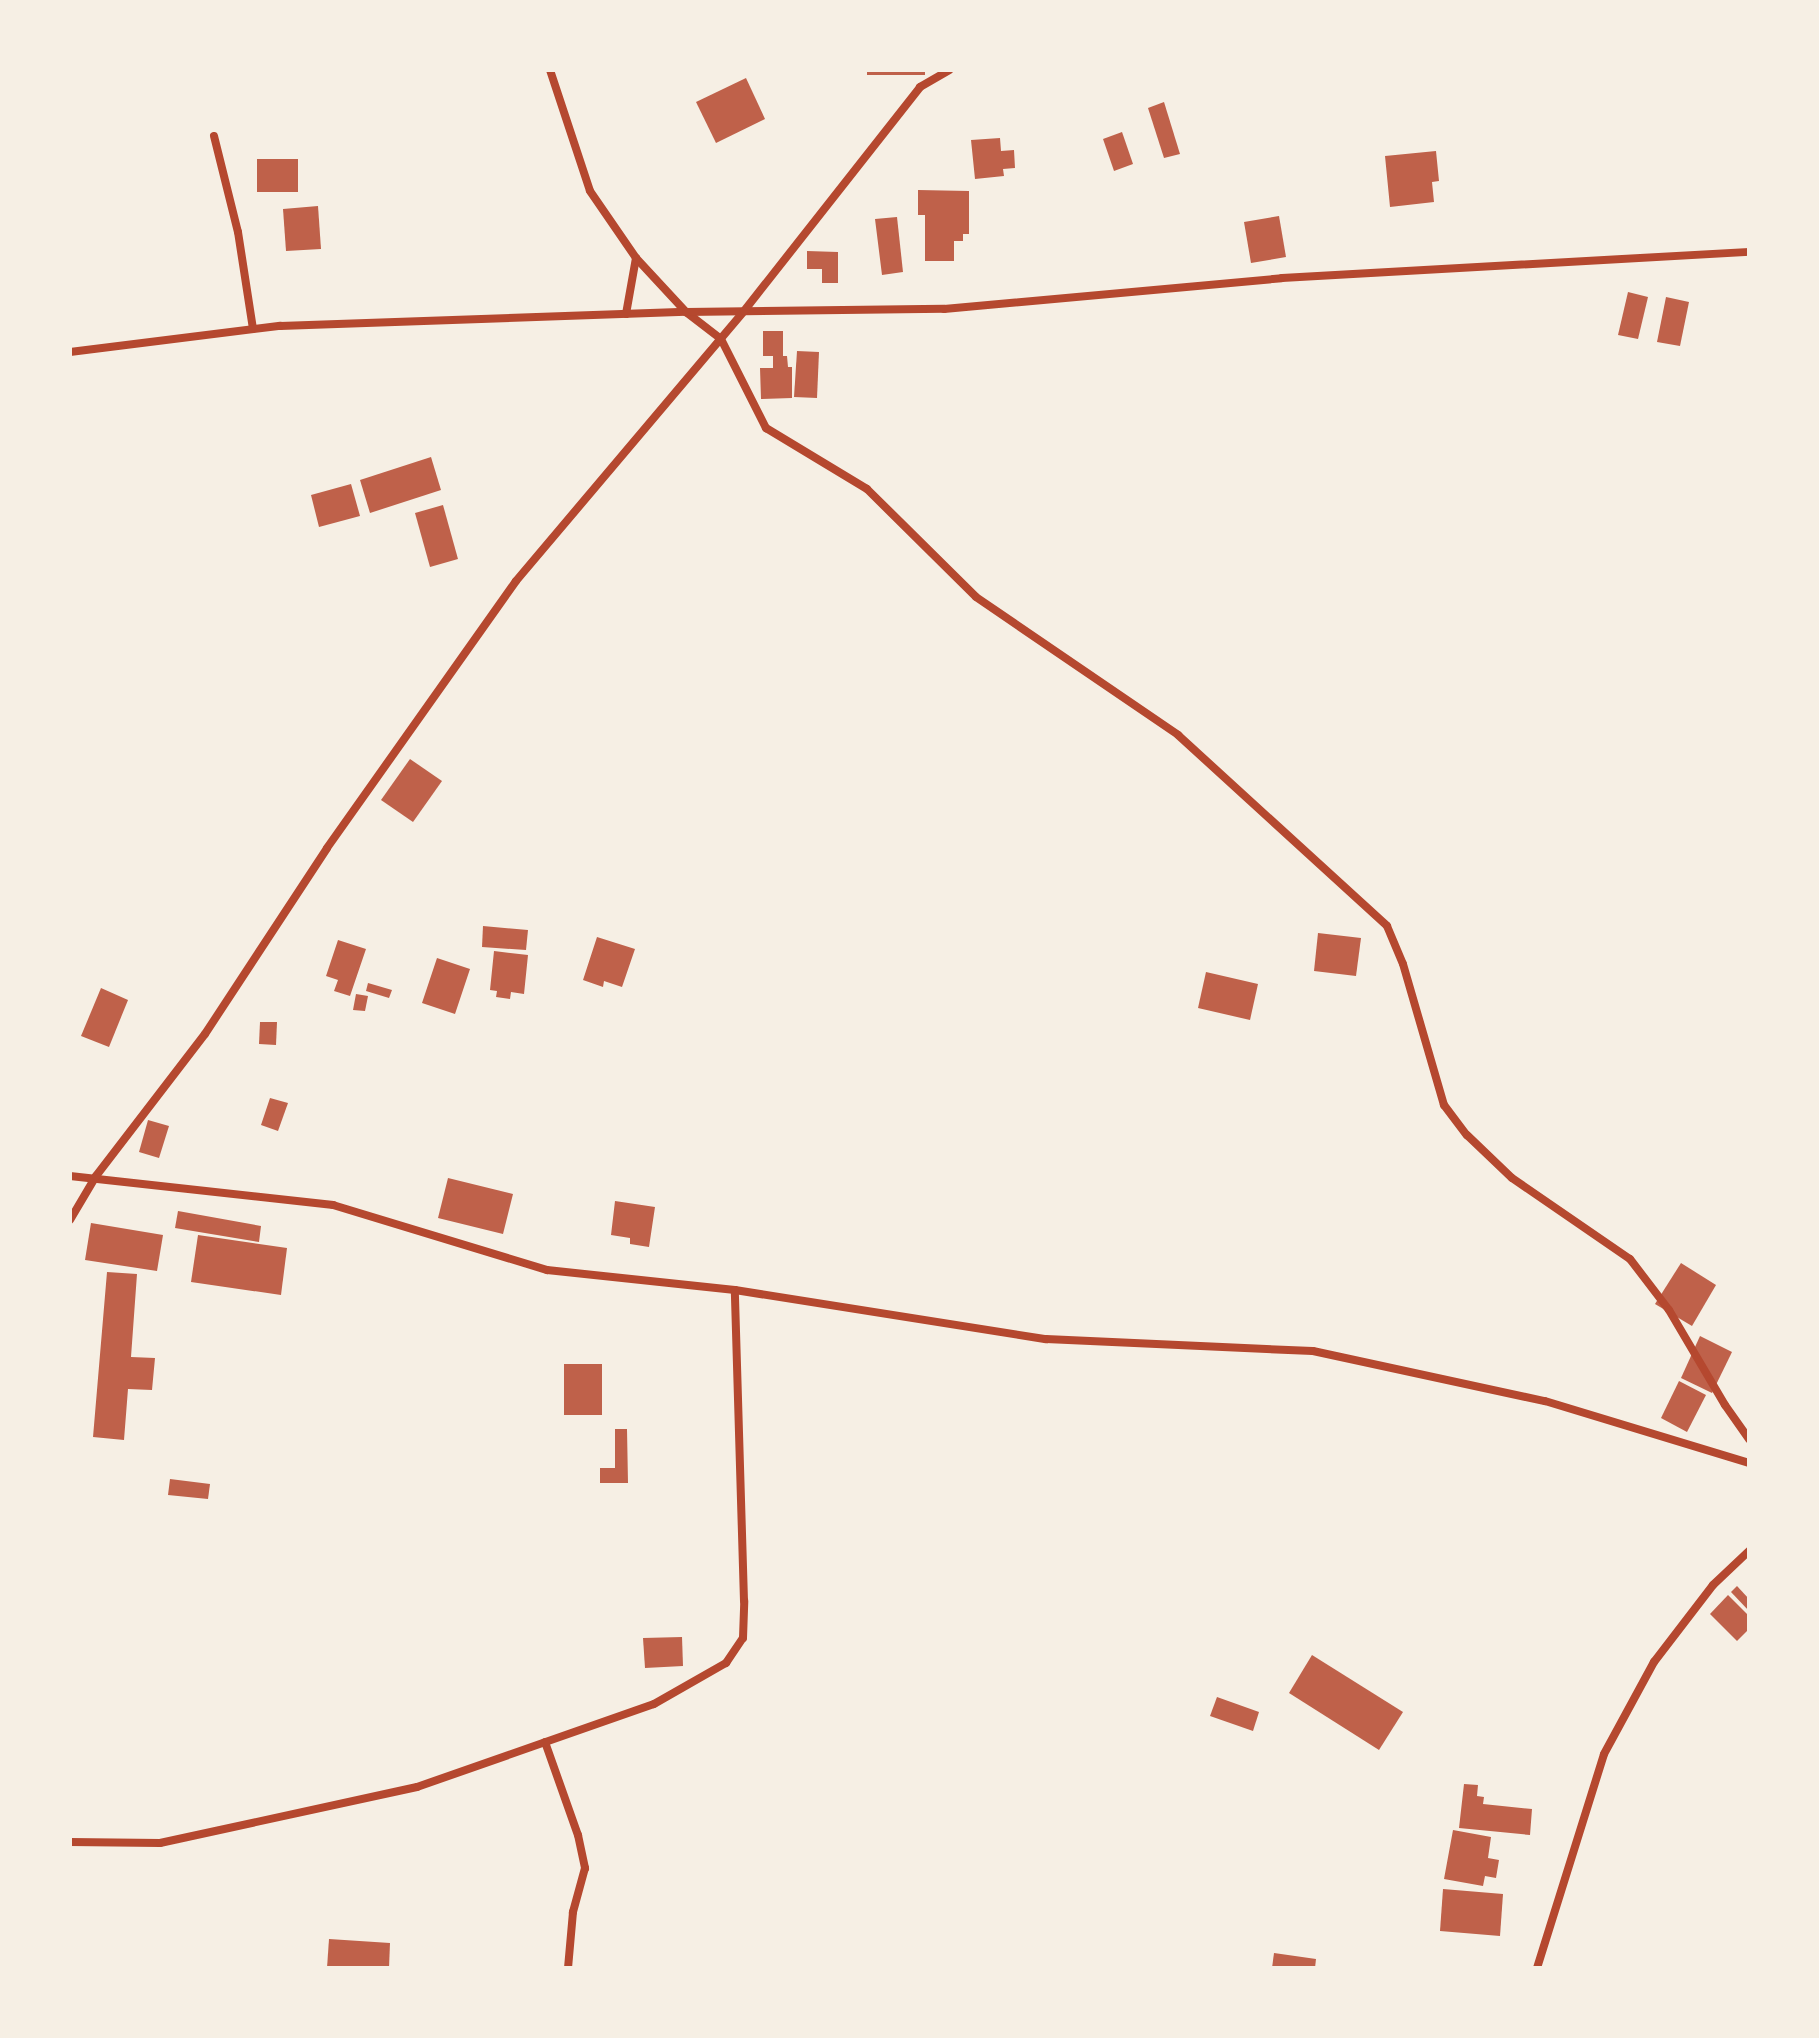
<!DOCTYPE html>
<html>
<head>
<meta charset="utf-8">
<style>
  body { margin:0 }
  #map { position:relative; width:1819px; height:2038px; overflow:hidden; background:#f6efe4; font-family:"Roboto Condensed",sans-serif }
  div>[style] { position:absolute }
  .building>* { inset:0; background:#bf614a }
  .minor>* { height:8px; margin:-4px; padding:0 4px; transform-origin:4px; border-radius:4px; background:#b5482f }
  span { translate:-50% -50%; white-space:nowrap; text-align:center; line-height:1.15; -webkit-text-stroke:8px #f6efe4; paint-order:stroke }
  .frame { position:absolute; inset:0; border:72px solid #f6efe4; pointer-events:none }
</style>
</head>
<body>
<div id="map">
  <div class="building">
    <div style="clip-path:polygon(867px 70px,925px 70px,925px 75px,867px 75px)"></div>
    <div style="clip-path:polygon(746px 78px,765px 119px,716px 143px,696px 102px)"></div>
    <div style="clip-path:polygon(1164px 102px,1180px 154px,1164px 158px,1148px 108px)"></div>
    <div style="clip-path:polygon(1122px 132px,1133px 164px,1114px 171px,1103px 139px)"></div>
    <div style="clip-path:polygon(1000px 138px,1001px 151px,1014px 150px,1015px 168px,1003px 169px,1004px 176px,975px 179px,971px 140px)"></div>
    <div style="clip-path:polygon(1436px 151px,1439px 181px,1432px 182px,1434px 202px,1390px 207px,1385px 156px)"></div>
    <div style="clip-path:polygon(257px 159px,298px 159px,298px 192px,257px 192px)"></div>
    <div style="clip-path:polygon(918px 190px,969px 191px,969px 234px,963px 234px,963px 241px,954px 241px,954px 261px,925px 261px,925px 215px,918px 215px)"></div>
    <div style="clip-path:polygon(318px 206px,321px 249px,286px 251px,283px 209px)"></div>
    <div style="clip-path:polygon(1279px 216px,1286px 257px,1251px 263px,1244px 222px)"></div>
    <div style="clip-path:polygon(897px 217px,903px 272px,882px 275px,875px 219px)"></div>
    <div style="clip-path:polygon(807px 251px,838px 252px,838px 283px,822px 283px,822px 269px,807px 269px)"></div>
    <div style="clip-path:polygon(1628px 292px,1648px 297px,1638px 339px,1618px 335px)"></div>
    <div style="clip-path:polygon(1666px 297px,1689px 302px,1680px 346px,1657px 342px)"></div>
    <div style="clip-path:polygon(763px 331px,783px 331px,783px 356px,787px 356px,788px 367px,792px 367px,792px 398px,761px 399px,760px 368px,773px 368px,773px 356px,763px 356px)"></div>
    <div style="clip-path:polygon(797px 351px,819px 352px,817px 398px,794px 397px)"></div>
    <div style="clip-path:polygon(431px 457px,441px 490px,370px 513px,360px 480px)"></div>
    <div style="clip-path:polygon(351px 484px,360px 516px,319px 527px,311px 495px)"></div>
    <div style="clip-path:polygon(443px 505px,458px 559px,430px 567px,415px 513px)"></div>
    <div style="clip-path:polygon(410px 759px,442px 781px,413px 822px,381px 800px)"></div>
    <div style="clip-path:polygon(483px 926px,528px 930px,526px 950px,482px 947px)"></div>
    <div style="clip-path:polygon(1318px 933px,1361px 938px,1356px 976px,1314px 971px)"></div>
    <div style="clip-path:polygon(597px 937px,635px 949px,622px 987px,604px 981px,603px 987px,583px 980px)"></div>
    <div style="clip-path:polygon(338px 940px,366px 949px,350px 996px,334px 991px,338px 980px,326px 976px)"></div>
    <div style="clip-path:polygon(494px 951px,528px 955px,524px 994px,511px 992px,510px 999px,496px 997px,497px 991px,490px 990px)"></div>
    <div style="clip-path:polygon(437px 958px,470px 969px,455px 1014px,422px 1003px)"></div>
    <div style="clip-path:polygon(1206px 972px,1258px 984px,1250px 1020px,1198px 1008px)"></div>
    <div style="clip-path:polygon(368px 983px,392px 990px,389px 998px,366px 991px)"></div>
    <div style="clip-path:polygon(101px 988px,128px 1000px,109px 1047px,81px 1036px)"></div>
    <div style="clip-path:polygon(356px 994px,368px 996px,365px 1011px,353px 1010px)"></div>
    <div style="clip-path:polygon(260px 1022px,277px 1022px,276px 1045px,259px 1044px)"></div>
    <div style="clip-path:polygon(270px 1098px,288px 1103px,278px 1131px,261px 1125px)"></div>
    <div style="clip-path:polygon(148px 1120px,169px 1126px,159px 1158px,139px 1152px)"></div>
    <div style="clip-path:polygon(448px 1178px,513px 1194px,503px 1234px,438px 1218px)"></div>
    <div style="clip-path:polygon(615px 1201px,655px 1207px,649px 1247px,630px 1244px,630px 1238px,611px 1235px)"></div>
    <div style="clip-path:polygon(178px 1211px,261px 1226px,259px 1242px,175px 1228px)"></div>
    <div style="clip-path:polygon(91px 1223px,163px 1235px,157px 1271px,85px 1260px)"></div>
    <div style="clip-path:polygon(198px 1235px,287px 1248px,281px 1295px,191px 1282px)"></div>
    <div style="clip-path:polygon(1681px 1263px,1716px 1285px,1692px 1326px,1655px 1304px)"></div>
    <div style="clip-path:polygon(107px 1272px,137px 1274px,131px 1357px,155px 1358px,152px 1390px,128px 1389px,124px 1440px,93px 1437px)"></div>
    <div style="clip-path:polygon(1700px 1336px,1732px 1352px,1712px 1393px,1681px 1378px)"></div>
    <div style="clip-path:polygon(564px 1364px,602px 1364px,602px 1415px,564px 1415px)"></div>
    <div style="clip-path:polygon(1679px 1381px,1706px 1395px,1687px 1432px,1661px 1418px)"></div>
    <div style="clip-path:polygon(615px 1429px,627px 1429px,628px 1483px,600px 1483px,600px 1468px,615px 1468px)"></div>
    <div style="clip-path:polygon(170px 1479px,210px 1484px,208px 1499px,168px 1495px)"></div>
    <div style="clip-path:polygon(1737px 1586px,1749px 1599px,1749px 1611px,1731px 1592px)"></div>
    <div style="clip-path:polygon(1728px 1595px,1749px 1616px,1749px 1629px,1737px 1641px,1710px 1614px)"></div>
    <div style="clip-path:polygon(682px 1637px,683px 1666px,645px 1668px,643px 1638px)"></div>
    <div style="clip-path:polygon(1312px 1655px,1403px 1712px,1379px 1750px,1289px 1693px)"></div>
    <div style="clip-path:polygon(1217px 1697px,1259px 1712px,1253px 1731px,1210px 1716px)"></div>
    <div style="clip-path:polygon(1464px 1784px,1478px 1785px,1477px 1796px,1484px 1797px,1483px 1804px,1532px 1809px,1530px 1835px,1459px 1828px)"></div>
    <div style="clip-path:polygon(1453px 1830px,1491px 1837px,1488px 1858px,1499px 1860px,1496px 1878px,1485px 1876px,1483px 1886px,1444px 1879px)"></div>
    <div style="clip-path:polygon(1443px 1889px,1503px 1894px,1500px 1936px,1440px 1931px)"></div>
    <div style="clip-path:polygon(329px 1939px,390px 1943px,389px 1968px,327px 1968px)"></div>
    <div style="clip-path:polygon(1274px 1953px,1316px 1959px,1315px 1968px,1272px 1968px)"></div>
  </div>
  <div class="minor">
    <div style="left:550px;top:70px;width:127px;rotate:71.7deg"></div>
    <div style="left:590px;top:191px;width:81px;rotate:55.5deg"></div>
    <div style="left:636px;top:258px;width:74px;rotate:47.2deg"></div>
    <div style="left:686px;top:312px;width:44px;rotate:37.6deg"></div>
    <div style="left:721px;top:339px;width:100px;rotate:63.2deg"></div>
    <div style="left:766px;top:428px;width:118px;rotate:31.1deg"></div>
    <div style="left:867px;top:489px;width:153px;rotate:44.7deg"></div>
    <div style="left:976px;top:597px;width:245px;rotate:34.3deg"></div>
    <div style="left:1178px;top:735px;width:283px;rotate:42.4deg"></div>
    <div style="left:1387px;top:926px;width:41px;rotate:67.2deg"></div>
    <div style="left:1403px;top:964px;width:147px;rotate:73.8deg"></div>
    <div style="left:1444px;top:1105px;width:38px;rotate:53deg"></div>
    <div style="left:1467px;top:1135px;width:62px;rotate:43.7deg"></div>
    <div style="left:1512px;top:1178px;width:143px;rotate:34.5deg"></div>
    <div style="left:1630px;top:1259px;width:64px;rotate:52.6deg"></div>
    <div style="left:1669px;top:1310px;width:110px;rotate:59.5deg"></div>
    <div style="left:1725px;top:1405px;width:42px;rotate:54.8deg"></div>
    <div style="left:214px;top:136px;width:99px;rotate:76deg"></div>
    <div style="left:238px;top:232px;width:98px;rotate:81.2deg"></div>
    <div style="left:626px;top:314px;width:57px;rotate:-79.9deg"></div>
    <div style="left:70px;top:352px;width:212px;rotate:-7.1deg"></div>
    <div style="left:280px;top:326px;width:406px;rotate:-2deg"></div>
    <div style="left:686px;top:312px;width:258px;rotate:-0.7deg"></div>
    <div style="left:944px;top:309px;width:339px;rotate:-5.2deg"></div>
    <div style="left:1282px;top:278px;width:468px;rotate:-3.2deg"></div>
    <div style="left:70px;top:1176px;width:265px;rotate:6.3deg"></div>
    <div style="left:333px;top:1205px;width:224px;rotate:16.9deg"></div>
    <div style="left:547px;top:1270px;width:189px;rotate:6.1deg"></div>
    <div style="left:735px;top:1290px;width:315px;rotate:9deg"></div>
    <div style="left:1046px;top:1339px;width:267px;rotate:2.6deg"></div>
    <div style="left:1313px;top:1351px;width:237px;rotate:12.2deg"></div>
    <div style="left:1545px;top:1401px;width:213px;rotate:16.9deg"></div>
    <div style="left:70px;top:1220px;width:51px;rotate:-59.4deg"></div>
    <div style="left:96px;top:1176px;width:179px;rotate:-52.5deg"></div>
    <div style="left:205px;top:1034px;width:222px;rotate:-56.7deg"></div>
    <div style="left:327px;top:848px;width:327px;rotate:-54.7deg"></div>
    <div style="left:516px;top:581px;width:353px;rotate:-49.8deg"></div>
    <div style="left:744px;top:311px;width:285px;rotate:-51.8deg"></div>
    <div style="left:920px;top:87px;width:34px;rotate:-30deg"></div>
    <div style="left:545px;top:1742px;width:99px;rotate:70.5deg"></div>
    <div style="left:578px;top:1835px;width:34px;rotate:78deg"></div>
    <div style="left:585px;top:1868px;width:46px;rotate:105.3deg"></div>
    <div style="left:573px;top:1912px;width:56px;rotate:95.1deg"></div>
    <div style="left:70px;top:1842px;width:90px;rotate:0.6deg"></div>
    <div style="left:160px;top:1843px;width:263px;rotate:-12.3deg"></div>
    <div style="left:417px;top:1787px;width:251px;rotate:-19.3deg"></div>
    <div style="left:654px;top:1704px;width:83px;rotate:-29.7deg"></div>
    <div style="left:726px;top:1663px;width:30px;rotate:-56deg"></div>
    <div style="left:743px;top:1638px;width:37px;rotate:-88deg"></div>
    <div style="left:744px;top:1601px;width:311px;rotate:-91.7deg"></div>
    <div style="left:1537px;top:1968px;width:224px;rotate:-72.6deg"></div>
    <div style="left:1604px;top:1754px;width:105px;rotate:-61.5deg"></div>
    <div style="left:1654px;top:1662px;width:97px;rotate:-52.5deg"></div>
    <div style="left:1713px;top:1585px;width:50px;rotate:-43.4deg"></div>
  </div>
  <div class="frame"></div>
</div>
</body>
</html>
